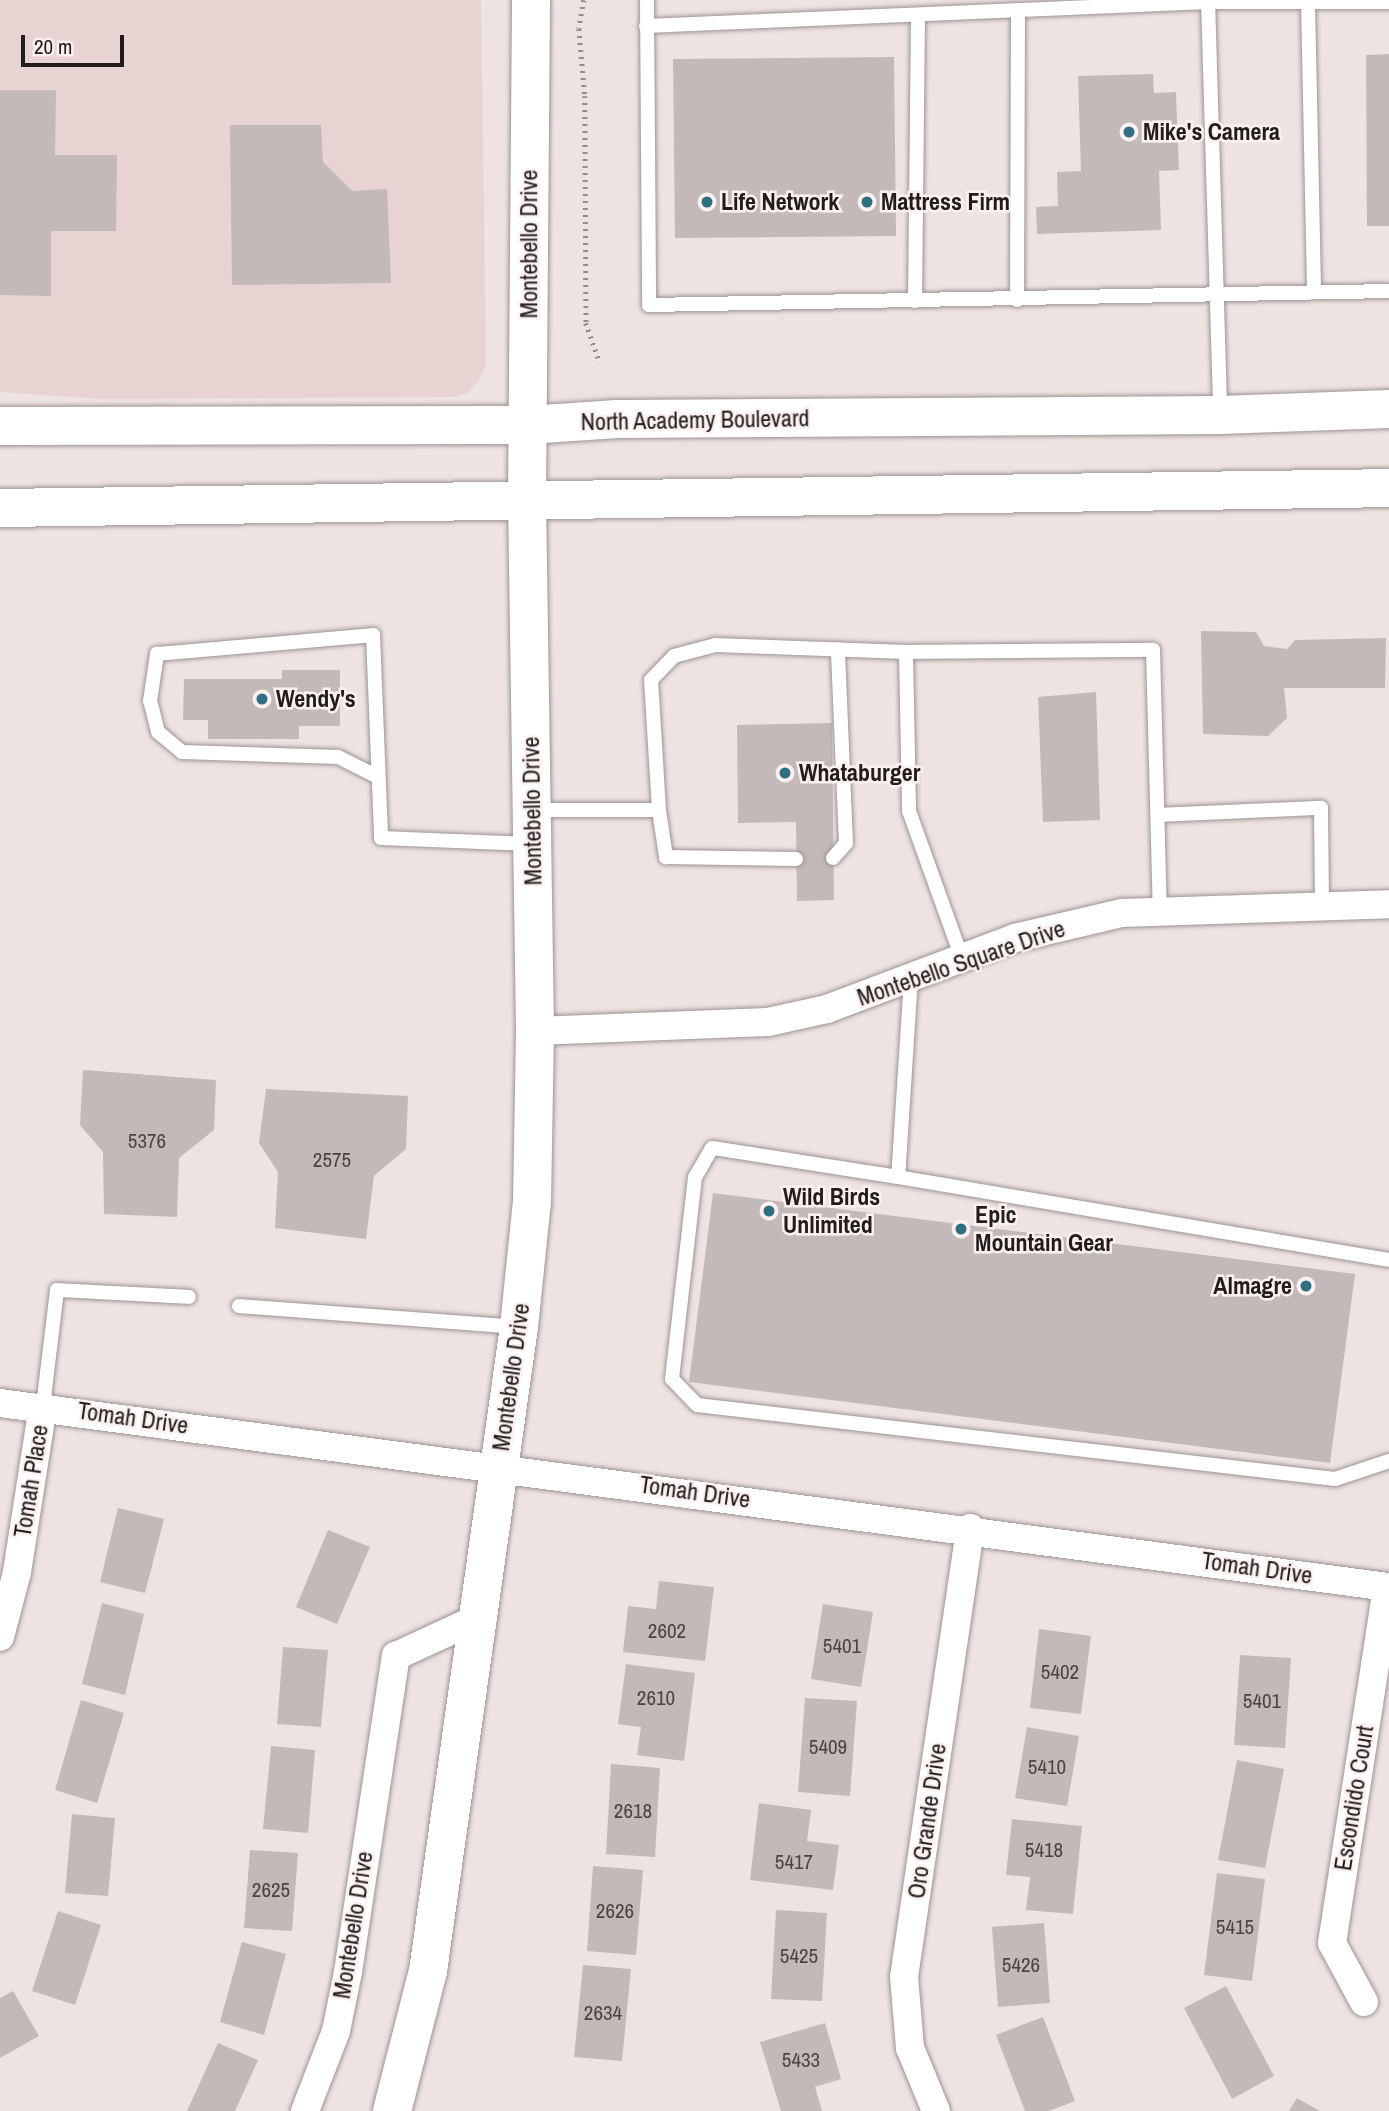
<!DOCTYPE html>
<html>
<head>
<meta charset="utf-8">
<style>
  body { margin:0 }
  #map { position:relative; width:1389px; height:2111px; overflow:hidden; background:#eee3e2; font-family:"Archivo Narrow",sans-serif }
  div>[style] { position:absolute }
  .built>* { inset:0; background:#e7d3d2 }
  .building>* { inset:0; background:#c4b9b9 }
  .path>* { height:4.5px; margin-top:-2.25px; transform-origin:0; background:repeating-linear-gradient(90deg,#938c8b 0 2px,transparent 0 7px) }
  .roads { filter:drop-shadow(0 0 2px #9d9392) drop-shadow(0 0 2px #9d9392) }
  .lane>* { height:14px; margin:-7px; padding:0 7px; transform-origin:7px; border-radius:7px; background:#fff }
  .street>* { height:28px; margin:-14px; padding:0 14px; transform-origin:14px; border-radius:14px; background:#fff }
  .secondary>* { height:38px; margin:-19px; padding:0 19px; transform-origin:19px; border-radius:19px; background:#fff }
  .highway>* { height:38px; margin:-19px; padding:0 19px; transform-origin:19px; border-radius:19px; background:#fff }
  .dots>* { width:19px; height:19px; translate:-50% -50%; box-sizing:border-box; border:4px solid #fcf0f0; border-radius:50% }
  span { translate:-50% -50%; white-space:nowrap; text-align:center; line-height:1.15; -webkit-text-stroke:5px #fcf0f0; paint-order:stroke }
  .number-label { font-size:21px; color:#4a4444 }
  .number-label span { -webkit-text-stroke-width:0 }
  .poi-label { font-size:24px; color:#211d1d; font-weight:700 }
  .left { translate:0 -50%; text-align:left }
  .right { translate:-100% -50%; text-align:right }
  .street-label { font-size:24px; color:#211d1d }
  .scale { position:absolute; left:21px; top:35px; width:103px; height:32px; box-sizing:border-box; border:4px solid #211d1d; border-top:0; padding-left:9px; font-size:21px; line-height:24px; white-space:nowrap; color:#211d1d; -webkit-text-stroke:5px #fcf0f0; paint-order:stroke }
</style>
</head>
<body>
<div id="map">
  <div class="built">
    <div style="clip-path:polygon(0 0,481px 0,486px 364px,479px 380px,467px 393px,454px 397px,101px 399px,0 392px)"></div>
  </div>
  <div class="building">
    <div style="clip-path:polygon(1389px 54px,1389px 226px,1367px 226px,1366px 55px)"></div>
    <div style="clip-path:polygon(894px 57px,896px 236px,675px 238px,673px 59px)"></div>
    <div style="clip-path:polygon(1153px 74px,1154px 93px,1176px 92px,1179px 170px,1159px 171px,1161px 230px,1037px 234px,1036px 207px,1058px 206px,1057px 172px,1081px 171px,1078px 76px)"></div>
    <div style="clip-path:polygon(0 90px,56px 90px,55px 155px,117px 155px,116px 231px,51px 231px,51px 296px,0 295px)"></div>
    <div style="clip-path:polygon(230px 125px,321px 125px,323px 162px,352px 191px,387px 189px,391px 283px,232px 285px)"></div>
    <div style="clip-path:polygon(1201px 631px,1256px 632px,1264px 646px,1287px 649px,1295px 640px,1386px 638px,1385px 688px,1284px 688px,1287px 718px,1268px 736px,1203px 734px)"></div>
    <div style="clip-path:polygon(282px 670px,340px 670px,340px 726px,299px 726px,299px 739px,208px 739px,208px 720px,183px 720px,184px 679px,282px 679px)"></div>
    <div style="clip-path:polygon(1096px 692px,1100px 820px,1043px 822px,1038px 697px)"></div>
    <div style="clip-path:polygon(832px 723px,834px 900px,797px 901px,796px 822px,738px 823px,737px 725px)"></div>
    <div style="clip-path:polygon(83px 1070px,216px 1080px,214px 1130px,179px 1158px,177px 1217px,104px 1214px,103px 1152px,80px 1125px)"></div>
    <div style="clip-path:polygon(266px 1089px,408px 1096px,406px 1149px,374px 1176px,366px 1239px,275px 1228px,278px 1172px,259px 1143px)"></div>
    <div style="clip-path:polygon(713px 1193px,1355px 1274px,1330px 1463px,689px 1382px)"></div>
    <div style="clip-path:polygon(118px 1508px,164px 1519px,145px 1593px,100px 1582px)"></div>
    <div style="clip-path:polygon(328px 1530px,370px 1547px,337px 1624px,296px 1607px)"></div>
    <div style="clip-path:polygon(659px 1581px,714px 1587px,705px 1661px,623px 1652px,628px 1606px,656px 1609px)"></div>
    <div style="clip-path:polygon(102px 1603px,144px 1614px,125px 1695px,82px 1684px)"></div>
    <div style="clip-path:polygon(823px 1604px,873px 1612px,861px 1687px,811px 1679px)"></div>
    <div style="clip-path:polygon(1039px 1629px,1091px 1636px,1081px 1714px,1030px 1708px)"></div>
    <div style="clip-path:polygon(283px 1647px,328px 1650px,321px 1727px,277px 1724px)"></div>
    <div style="clip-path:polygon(1240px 1655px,1291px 1658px,1285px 1748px,1234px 1745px)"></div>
    <div style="clip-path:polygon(626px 1664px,695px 1673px,684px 1761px,637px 1755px,641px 1727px,618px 1724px)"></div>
    <div style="clip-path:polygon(805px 1698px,857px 1701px,850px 1796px,798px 1792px)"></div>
    <div style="clip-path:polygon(81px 1700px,124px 1713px,97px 1803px,55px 1790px)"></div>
    <div style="clip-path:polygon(1027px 1727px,1079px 1736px,1067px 1806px,1015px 1798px)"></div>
    <div style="clip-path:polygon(271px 1746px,315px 1750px,308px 1833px,263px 1829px)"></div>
    <div style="clip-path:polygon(1237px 1760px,1284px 1769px,1265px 1868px,1218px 1860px)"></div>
    <div style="clip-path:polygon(611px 1764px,660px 1768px,655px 1857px,606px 1854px)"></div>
    <div style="clip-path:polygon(759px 1803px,811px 1810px,807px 1841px,839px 1845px,833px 1890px,750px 1880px)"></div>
    <div style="clip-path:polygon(72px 1814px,115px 1818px,108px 1896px,65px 1893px)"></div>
    <div style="clip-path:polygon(1012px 1819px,1082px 1826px,1073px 1914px,1026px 1910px,1030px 1877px,1006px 1875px)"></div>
    <div style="clip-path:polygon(250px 1850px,298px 1853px,292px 1931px,244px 1928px)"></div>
    <div style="clip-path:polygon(593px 1866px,643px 1870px,636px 1955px,587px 1951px)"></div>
    <div style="clip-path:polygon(1217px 1873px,1265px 1879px,1252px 1981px,1204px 1975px)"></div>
    <div style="clip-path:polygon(776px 1910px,827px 1913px,822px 2001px,771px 1999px)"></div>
    <div style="clip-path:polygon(58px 1911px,101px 1925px,75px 2005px,32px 1991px)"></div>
    <div style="clip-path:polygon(1044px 1923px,1050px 2003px,998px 2007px,992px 1927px)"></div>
    <div style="clip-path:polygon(242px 1942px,286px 1954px,264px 2035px,220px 2022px)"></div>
    <div style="clip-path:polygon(583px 1965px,631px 1969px,622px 2061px,574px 2057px)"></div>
    <div style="clip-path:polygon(1226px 1986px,1274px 2076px,1232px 2099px,1184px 2008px)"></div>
    <div style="clip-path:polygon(13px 1991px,39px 2036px,0 2058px,0 1998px)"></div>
    <div style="clip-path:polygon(1043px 2017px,1075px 2101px,1049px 2111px,1025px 2111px,996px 2035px)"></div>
    <div style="clip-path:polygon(825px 2023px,841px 2079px,815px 2087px,822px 2111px,781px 2111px,760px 2042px)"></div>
    <div style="clip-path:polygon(218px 2043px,258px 2060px,235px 2111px,187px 2111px)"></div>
    <div style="clip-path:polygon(1297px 2098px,1320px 2111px,1289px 2111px)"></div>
  </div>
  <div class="path">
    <div style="left:584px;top:0;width:29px;rotate:100deg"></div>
    <div style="left:579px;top:29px;width:67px;rotate:84.9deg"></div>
    <div style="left:585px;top:96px;width:227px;rotate:89.7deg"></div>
    <div style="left:586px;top:323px;width:42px;rotate:70.7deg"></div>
  </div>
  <div class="roads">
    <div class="lane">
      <div style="left:647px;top:0;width:305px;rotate:89.6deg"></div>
      <div style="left:649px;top:305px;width:740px;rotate:-1.08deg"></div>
      <div style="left:1208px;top:0;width:414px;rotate:88.3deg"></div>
      <div style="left:1308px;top:2px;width:289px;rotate:88.8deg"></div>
      <div style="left:646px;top:26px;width:563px;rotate:-2.45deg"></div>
      <div style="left:1208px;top:2px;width:181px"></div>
      <div style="left:1017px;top:300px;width:290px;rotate:-89.8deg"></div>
      <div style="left:915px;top:301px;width:286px;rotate:-89.4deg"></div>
      <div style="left:906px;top:652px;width:247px;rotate:-0.5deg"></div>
      <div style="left:1153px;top:650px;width:262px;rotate:88.5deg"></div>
      <div style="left:378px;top:777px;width:45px;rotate:-153.4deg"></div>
      <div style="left:338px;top:757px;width:156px;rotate:-178.2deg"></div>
      <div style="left:182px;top:752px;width:31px;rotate:-140deg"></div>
      <div style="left:158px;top:732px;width:32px;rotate:-104deg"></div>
      <div style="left:150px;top:701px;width:48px;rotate:-81.5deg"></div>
      <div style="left:157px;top:654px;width:217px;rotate:-5deg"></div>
      <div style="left:373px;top:635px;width:203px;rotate:87.7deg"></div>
      <div style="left:381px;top:838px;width:149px;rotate:2.3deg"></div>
      <div style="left:533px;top:810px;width:126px"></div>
      <div style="left:659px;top:810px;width:130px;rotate:-93.5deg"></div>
      <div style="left:651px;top:680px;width:33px;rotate:-46deg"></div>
      <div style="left:674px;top:656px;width:43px;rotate:-14.7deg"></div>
      <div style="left:716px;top:645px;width:190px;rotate:2.1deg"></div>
      <div style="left:906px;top:652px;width:159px;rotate:88.9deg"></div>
      <div style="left:909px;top:811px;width:156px;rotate:70.2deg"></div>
      <div style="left:659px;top:810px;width:48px;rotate:81.5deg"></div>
      <div style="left:666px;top:857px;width:130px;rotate:0.9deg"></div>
      <div style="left:1158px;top:815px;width:163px;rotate:-2.5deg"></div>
      <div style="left:1321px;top:808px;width:98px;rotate:89.4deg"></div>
      <div style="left:833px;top:858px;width:20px;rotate:-49deg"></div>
      <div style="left:846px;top:843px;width:194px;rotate:-92.4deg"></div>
      <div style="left:911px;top:978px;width:199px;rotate:93.7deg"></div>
      <div style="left:898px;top:1177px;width:498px;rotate:9.6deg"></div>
      <div style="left:898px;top:1177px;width:188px;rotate:-171.1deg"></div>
      <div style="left:712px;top:1148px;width:34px;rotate:120deg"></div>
      <div style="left:695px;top:1177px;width:203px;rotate:96.5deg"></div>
      <div style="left:672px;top:1379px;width:36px;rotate:46deg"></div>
      <div style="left:697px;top:1405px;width:642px;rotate:6.62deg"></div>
      <div style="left:1335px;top:1479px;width:57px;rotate:-18.4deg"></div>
      <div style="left:239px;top:1306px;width:280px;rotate:4.3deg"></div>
      <div style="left:43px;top:1406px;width:117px;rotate:-83.1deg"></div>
      <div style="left:57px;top:1290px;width:132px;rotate:3deg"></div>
    </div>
    <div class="street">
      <div style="left:535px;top:1031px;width:233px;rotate:-2.2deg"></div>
      <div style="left:768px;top:1022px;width:60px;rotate:-12.4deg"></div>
      <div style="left:827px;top:1009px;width:201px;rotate:-20.7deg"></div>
      <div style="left:1015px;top:938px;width:110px;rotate:-13.2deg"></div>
      <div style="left:1122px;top:913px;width:267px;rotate:-1.9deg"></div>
      <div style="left:0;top:1403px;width:1401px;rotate:7.55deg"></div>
      <div style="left:0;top:1637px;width:67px;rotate:-75.3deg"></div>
      <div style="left:17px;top:1572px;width:168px;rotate:-81.1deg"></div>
      <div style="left:1364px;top:2002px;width:67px;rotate:-118.5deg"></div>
      <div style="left:1332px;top:1943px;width:360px;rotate:-81.2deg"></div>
      <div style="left:305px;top:2111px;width:86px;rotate:-68.8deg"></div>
      <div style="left:336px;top:2031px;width:60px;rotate:-78.5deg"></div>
      <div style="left:348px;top:1972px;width:320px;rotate:-81.4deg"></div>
      <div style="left:396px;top:1656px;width:88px;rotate:-24.8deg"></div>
      <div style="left:936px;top:2111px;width:68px;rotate:-112.4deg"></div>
      <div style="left:910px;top:2048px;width:71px;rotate:-94.8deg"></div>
      <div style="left:904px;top:1977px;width:454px;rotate:-81.6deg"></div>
    </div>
    <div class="secondary">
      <div style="left:392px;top:2111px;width:145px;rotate:-75.6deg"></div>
      <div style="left:428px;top:1971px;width:650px;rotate:-81.96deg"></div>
      <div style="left:519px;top:1327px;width:126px;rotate:-84.1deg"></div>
      <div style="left:532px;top:1202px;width:171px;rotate:-89deg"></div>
      <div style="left:535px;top:1031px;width:531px;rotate:-90.86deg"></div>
      <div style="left:527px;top:500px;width:500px;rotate:-89.54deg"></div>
    </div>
    <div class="highway">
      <div style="left:0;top:426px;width:528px;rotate:-0.11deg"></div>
      <div style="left:528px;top:425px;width:89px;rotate:-3.9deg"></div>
      <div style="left:617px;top:419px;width:603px;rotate:-0.38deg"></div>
      <div style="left:1220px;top:415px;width:169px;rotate:-2deg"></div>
      <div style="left:0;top:508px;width:1389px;rotate:-0.82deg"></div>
    </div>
  </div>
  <div class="dots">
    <div style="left:1129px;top:132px;background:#2f6f84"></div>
    <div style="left:707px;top:202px;background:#2f6f84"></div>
    <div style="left:867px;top:202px;background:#2f6f84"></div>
    <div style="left:262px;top:699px;background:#2f6f84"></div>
    <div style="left:785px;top:773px;background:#2f6f84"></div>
    <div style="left:769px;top:1211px;background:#2f6f84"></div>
    <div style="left:961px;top:1229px;background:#2f6f84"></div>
    <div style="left:1306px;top:1286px;background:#2f6f84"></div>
  </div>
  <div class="number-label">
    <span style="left:147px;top:1141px">5376</span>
    <span style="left:332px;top:1160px">2575</span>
    <span style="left:667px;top:1631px">2602</span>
    <span style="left:842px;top:1646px">5401</span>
    <span style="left:1060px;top:1672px">5402</span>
    <span style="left:656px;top:1698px">2610</span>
    <span style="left:1262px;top:1701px">5401</span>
    <span style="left:828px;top:1747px">5409</span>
    <span style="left:1047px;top:1767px">5410</span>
    <span style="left:633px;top:1811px">2618</span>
    <span style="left:1044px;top:1850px">5418</span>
    <span style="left:794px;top:1862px">5417</span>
    <span style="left:271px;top:1890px">2625</span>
    <span style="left:615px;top:1911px">2626</span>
    <span style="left:1235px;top:1927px">5415</span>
    <span style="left:799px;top:1956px">5425</span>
    <span style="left:1021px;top:1965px">5426</span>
    <span style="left:603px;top:2013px">2634</span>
    <span style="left:801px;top:2060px">5433</span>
  </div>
  <div class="poi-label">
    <span class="left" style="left:1143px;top:132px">Mike's Camera</span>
    <span class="left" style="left:721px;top:202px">Life Network</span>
    <span class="left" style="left:881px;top:202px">Mattress Firm</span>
    <span class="left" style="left:276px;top:699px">Wendy's</span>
    <span class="left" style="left:799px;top:773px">Whataburger</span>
    <span class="left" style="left:783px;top:1211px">Wild Birds<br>Unlimited</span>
    <span class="left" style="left:975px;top:1229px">Epic<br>Mountain Gear</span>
    <span class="right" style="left:1292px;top:1286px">Almagre</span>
  </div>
  <div class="street-label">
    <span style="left:529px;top:244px;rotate:-90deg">Montebello Drive</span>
    <span style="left:695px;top:420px;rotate:-1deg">North Academy Boulevard</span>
    <span style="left:532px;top:811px;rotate:-91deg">Montebello Drive</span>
    <span style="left:961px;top:963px;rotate:-19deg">Montebello Square Drive</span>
    <span style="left:511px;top:1377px;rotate:-82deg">Montebello Drive</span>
    <span style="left:133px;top:1418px;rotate:8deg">Tomah Drive</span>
    <span style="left:31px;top:1481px;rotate:-81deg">Tomah Place</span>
    <span style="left:695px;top:1492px;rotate:8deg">Tomah Drive</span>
    <span style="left:1257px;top:1568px;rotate:8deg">Tomah Drive</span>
    <span style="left:1354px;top:1798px;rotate:-81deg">Escondido Court</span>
    <span style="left:927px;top:1821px;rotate:-82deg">Oro Grande Drive</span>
    <span style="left:353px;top:1925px;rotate:-81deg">Montebello Drive</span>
  </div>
  <div class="scale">20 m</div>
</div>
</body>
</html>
